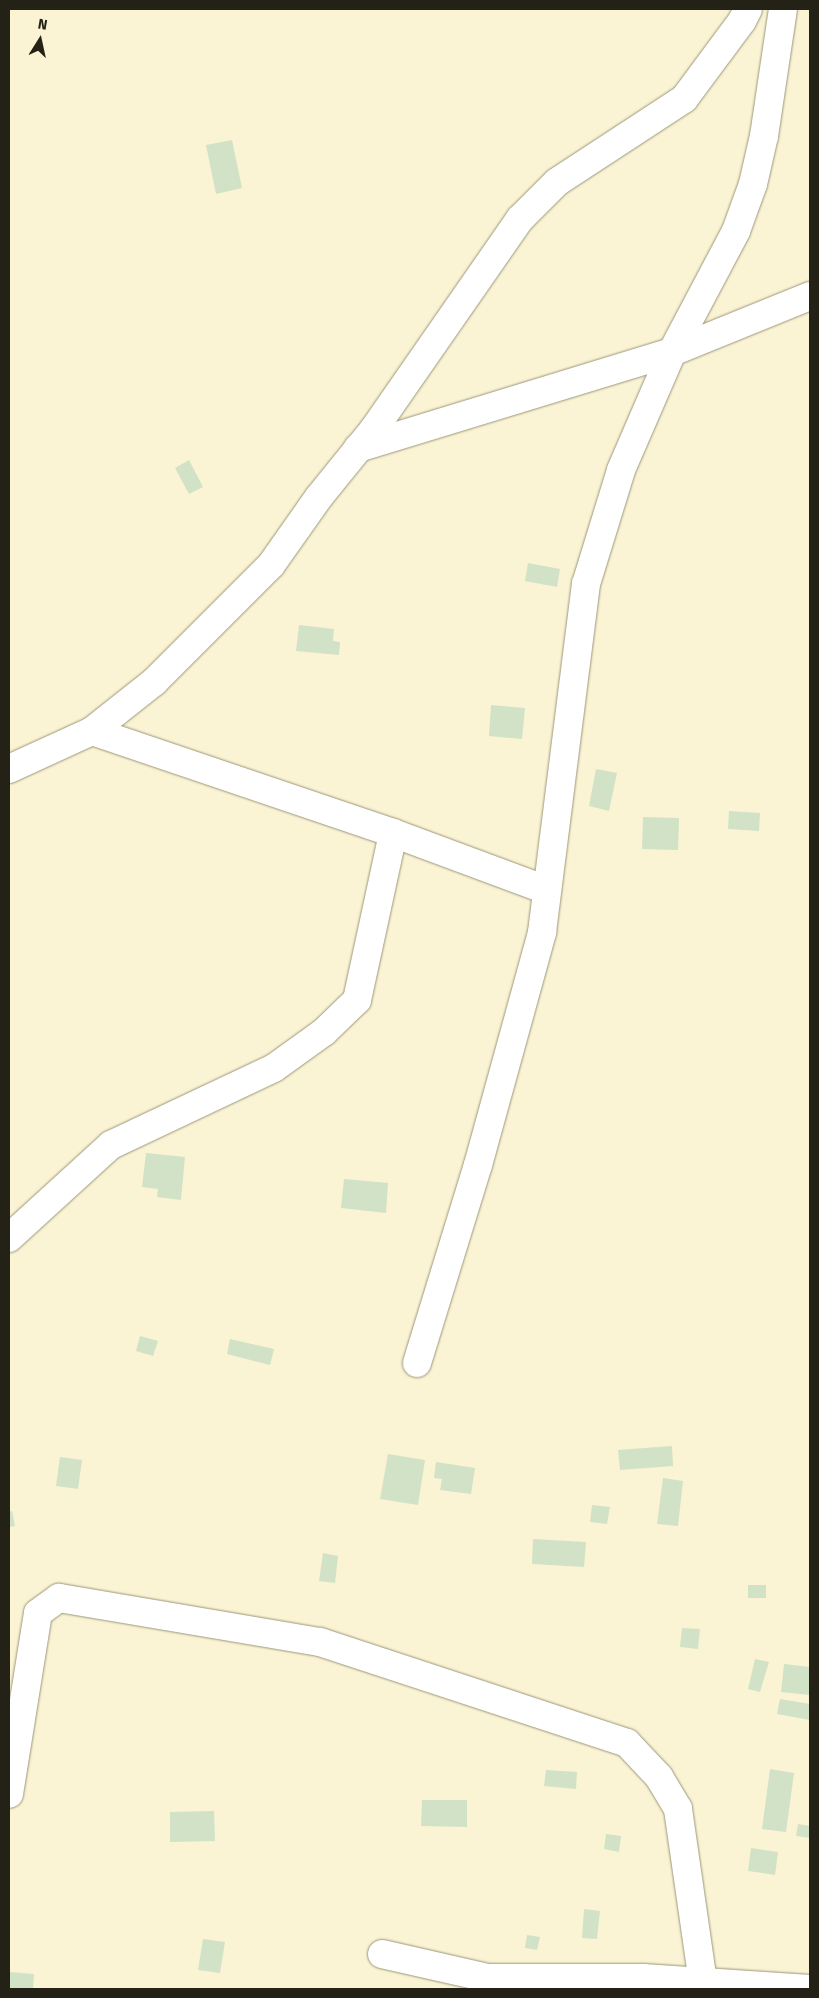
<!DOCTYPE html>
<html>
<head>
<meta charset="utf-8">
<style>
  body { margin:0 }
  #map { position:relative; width:819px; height:1998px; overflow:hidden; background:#faf4d5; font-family:"Fira Sans",sans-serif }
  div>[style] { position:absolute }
  .building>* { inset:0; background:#d1e2c6 }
  .roads { filter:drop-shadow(0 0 1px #9c9679) drop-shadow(0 0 1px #9c9679) }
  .street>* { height:28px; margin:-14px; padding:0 14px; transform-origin:14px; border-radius:14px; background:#fff }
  span { translate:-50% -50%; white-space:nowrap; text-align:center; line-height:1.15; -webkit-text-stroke:5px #faf4d5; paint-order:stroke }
  .frame { position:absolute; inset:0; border:10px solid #242217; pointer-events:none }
  .north { position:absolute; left:15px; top:15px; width:50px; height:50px; -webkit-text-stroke:4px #faf4d5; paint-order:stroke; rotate:10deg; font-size:14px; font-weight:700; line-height:20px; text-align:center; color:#242217 }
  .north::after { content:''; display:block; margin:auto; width:18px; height:22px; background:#242217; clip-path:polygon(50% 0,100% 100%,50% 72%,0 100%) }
</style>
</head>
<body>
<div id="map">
  <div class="building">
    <div style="clip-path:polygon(232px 140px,242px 188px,216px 194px,206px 145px)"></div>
    <div style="clip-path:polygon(189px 460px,203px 487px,189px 494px,175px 468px)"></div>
    <div style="clip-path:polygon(528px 563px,560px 569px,557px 587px,525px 581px)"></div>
    <div style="clip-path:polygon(299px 625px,334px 629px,333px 641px,340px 642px,339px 655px,296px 651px)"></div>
    <div style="clip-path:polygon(491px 705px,525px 708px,522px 739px,489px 736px)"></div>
    <div style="clip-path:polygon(596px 769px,617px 773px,609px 811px,589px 806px)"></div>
    <div style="clip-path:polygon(729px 811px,760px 813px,759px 831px,728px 829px)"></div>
    <div style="clip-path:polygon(643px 817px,679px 818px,678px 850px,642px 849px)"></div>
    <div style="clip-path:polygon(146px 1153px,185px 1157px,181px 1200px,157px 1197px,158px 1189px,142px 1187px)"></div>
    <div style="clip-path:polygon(344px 1179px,388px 1183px,386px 1213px,341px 1208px)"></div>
    <div style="clip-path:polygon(140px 1336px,158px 1341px,153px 1356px,136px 1351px)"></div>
    <div style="clip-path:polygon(230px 1339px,274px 1349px,270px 1365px,227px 1354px)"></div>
    <div style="clip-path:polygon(672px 1446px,673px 1466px,620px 1470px,618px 1450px)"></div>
    <div style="clip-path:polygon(388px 1454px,425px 1460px,418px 1505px,380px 1499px)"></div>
    <div style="clip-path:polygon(60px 1457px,82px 1460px,78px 1489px,56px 1486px)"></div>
    <div style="clip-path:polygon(436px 1462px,475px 1468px,471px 1494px,440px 1490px,442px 1479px,434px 1478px)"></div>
    <div style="clip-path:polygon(663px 1478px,683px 1481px,678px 1526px,657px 1524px)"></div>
    <div style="clip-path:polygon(592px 1505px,610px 1507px,607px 1524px,590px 1522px)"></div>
    <div style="clip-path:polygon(12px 1511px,15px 1526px,9px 1527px,9px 1512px)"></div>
    <div style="clip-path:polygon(533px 1539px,586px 1542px,584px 1567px,532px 1564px)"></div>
    <div style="clip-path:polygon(323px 1553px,338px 1556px,335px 1583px,319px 1581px)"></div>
    <div style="clip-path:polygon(748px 1585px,766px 1585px,766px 1598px,748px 1598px)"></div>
    <div style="clip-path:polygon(682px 1628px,700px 1629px,698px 1649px,680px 1647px)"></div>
    <div style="clip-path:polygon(755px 1659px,769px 1662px,760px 1692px,748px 1689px)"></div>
    <div style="clip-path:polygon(784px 1664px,810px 1667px,810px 1695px,781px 1692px)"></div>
    <div style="clip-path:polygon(780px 1699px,810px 1704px,810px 1720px,777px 1714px)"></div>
    <div style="clip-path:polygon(770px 1769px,794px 1773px,786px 1832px,762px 1829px)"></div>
    <div style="clip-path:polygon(546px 1770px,577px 1772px,576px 1789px,544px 1786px)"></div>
    <div style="clip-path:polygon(422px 1800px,467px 1800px,467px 1827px,421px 1826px)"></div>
    <div style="clip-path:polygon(214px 1811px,215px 1841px,170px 1842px,170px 1812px)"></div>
    <div style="clip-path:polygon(798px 1824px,810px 1826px,810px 1838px,796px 1836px)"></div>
    <div style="clip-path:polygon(606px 1834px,621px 1836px,619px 1852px,604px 1849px)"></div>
    <div style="clip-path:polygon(751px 1848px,778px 1852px,775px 1875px,748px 1871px)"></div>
    <div style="clip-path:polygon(584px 1909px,600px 1911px,597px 1939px,582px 1938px)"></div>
    <div style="clip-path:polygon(527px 1935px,540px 1937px,537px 1950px,525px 1948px)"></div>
    <div style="clip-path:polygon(203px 1939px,225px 1942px,220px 1973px,198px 1970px)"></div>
    <div style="clip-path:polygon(9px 1972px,34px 1974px,33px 1989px,9px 1989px)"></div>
  </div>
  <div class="roads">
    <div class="street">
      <div style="left:358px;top:448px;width:328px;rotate:-17deg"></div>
      <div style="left:672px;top:352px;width:149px;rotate:-22.1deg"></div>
      <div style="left:92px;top:731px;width:318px;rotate:18.7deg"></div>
      <div style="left:393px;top:833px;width:163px;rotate:20.4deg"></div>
      <div style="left:9px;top:769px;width:91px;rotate:-24.6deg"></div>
      <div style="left:92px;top:731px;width:79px;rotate:-38.3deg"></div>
      <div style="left:154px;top:682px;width:165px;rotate:-45deg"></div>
      <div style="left:271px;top:565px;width:83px;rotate:-54.8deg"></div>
      <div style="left:319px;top:497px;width:87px;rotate:-51deg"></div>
      <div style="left:374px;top:429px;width:256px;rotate:-55.2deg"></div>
      <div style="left:520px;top:219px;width:52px;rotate:-45deg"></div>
      <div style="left:557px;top:182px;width:152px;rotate:-33.2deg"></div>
      <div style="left:684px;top:99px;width:97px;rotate:-53.4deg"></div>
      <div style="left:742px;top:21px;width:13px;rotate:-63deg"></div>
      <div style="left:9px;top:1238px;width:138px;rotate:-42.4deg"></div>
      <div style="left:111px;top:1145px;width:180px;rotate:-25.3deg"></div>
      <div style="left:274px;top:1068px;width:62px;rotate:-35.8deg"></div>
      <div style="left:324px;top:1032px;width:46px;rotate:-44.1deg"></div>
      <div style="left:357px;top:1000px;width:171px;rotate:-77.8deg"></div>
      <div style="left:417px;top:1363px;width:207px;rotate:-72.9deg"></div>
      <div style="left:478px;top:1165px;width:242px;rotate:-74.6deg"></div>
      <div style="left:542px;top:932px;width:351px;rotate:-82.8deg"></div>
      <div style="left:586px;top:584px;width:119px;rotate:-72.9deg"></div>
      <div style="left:621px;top:470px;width:129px;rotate:-66.6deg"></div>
      <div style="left:672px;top:352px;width:137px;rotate:-62.1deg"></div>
      <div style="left:736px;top:231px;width:50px;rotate:-70.1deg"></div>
      <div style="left:753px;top:184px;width:49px;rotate:-77.1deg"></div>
      <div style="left:764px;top:136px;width:128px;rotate:-81.5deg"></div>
      <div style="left:9px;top:1794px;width:183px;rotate:-80.9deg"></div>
      <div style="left:38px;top:1613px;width:26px;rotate:-36deg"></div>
      <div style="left:59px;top:1598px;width:265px;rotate:9.6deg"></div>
      <div style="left:320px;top:1642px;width:323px;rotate:18.2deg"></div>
      <div style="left:627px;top:1743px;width:47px;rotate:46.7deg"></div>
      <div style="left:659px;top:1777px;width:37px;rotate:59deg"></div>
      <div style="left:678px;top:1809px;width:182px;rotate:81.8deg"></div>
      <div style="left:382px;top:1954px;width:109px;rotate:12.8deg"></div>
      <div style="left:488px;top:1978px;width:155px"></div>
      <div style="left:643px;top:1978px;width:167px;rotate:3.8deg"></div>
    </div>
  </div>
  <div class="frame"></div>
  <div class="north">N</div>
</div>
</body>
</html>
